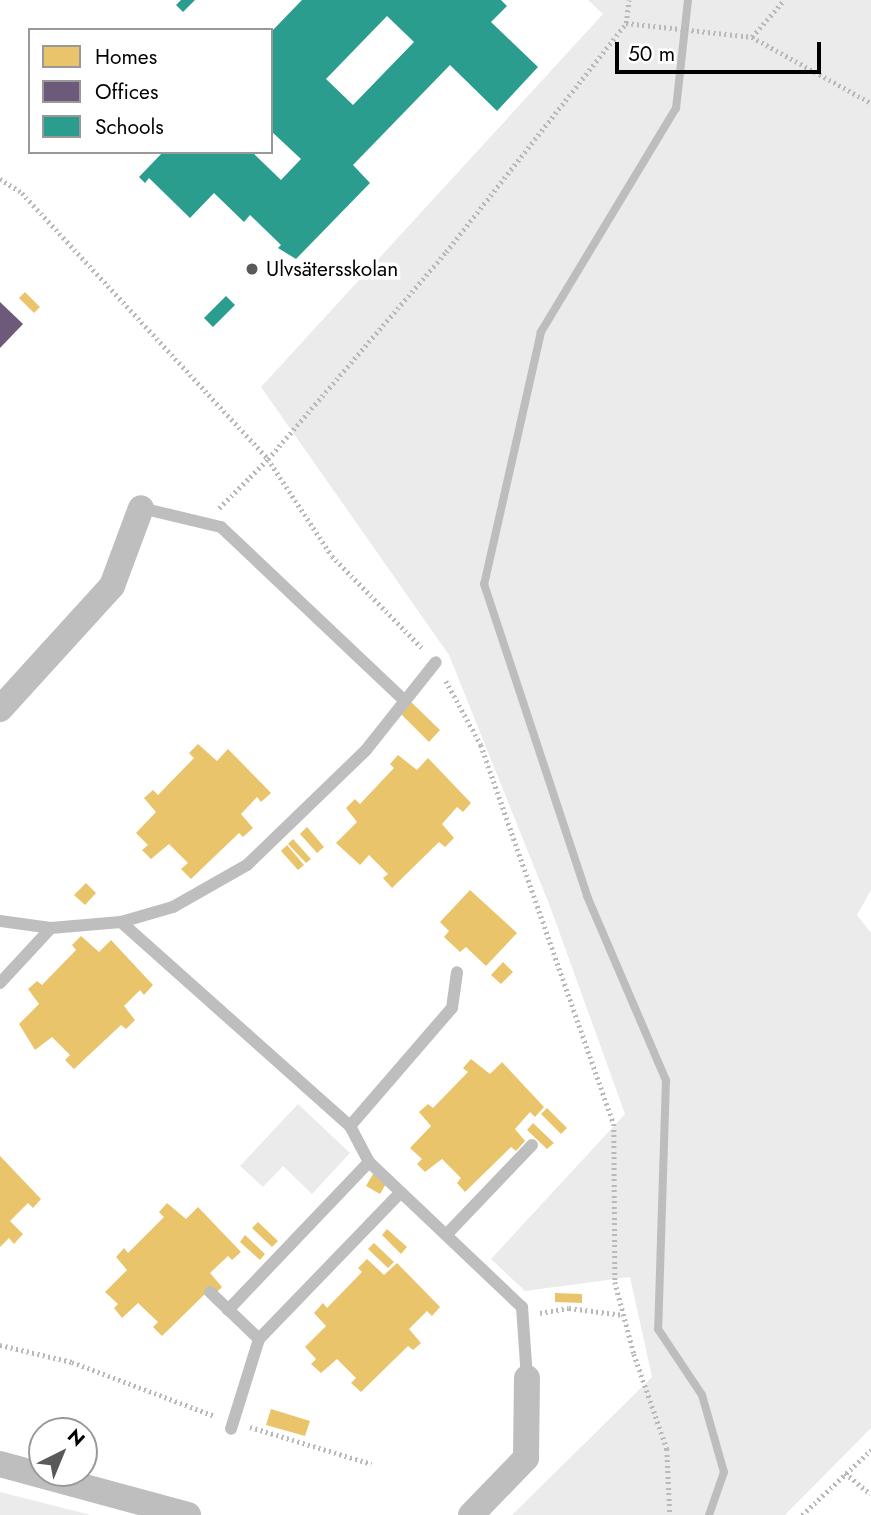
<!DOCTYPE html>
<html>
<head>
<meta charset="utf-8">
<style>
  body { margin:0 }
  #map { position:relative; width:871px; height:1515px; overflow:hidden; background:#fff; font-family:Jost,sans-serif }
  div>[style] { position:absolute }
  .green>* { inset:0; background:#ebebeb }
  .homes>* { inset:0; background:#e9c46a }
  .offices>* { inset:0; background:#6d597a }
  .schools>* { inset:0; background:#2a9d8f }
  .stream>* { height:8px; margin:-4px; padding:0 4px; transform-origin:4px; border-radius:4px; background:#bdbdbd }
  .path>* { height:4.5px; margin-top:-2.25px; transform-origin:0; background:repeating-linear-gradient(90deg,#b9b9b9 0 2px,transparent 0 5.5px) }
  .lane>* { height:12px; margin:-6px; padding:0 6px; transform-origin:6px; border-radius:6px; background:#bebebe }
  .street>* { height:26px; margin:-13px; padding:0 13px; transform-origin:13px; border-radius:13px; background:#bebebe }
  .dots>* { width:19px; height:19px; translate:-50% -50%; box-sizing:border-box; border:4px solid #fff; border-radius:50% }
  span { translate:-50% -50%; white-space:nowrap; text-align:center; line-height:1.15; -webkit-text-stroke:7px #fff; paint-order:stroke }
  .poi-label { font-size:21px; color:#000 }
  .left { translate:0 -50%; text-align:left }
  .legend { position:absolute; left:28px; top:28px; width:245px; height:126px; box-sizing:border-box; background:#fff; border:2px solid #999; margin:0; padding:9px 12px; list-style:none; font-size:21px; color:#000 }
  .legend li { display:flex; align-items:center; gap:14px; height:35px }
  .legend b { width:35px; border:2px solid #999 }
  .north { position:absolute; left:28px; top:1417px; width:70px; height:70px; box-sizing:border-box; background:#fff; border:2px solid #999; border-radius:50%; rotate:43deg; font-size:19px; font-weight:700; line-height:28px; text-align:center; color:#000 }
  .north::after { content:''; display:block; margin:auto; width:24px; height:32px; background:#595959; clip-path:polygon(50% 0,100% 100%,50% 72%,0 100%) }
  .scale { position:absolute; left:615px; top:42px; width:206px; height:32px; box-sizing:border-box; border:4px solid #000; border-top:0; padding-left:9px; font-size:21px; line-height:24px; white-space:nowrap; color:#000; -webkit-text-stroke:5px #fff; paint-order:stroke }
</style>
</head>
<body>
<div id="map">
  <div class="green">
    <div style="clip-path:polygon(588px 0,871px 0,871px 890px,857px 915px,871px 933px,871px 1428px,785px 1515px,512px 1515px,652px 1377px,630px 1277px,525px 1291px,491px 1259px,625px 1114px,551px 909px,449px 655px,261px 387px,603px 14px)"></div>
    <div style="clip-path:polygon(298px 1104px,350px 1153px,312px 1194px,283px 1166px,263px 1187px,240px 1166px)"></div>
    <div style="clip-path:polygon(0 1492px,91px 1515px,0 1515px)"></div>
  </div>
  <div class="homes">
    <div style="clip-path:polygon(25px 292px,40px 307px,34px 313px,19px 298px)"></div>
    <div style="clip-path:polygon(411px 702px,440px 730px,429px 742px,400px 713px)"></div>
    <div style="clip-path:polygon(198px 744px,217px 761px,228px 749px,271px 793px,261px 802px,257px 797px,241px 814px,253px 828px,243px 837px,239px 833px,191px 879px,181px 869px,188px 863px,169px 844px,151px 859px,142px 850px,148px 845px,136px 833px,156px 812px,144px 798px,153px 790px,158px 795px,194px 758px,189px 753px)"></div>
    <div style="clip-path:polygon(398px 755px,417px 770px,428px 758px,471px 803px,463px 812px,457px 807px,442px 824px,454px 838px,445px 847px,439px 842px,392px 888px,383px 878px,388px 874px,369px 855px,360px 865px,336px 843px,357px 822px,346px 808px,355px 799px,360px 804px,394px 768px,390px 764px)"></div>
    <div style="clip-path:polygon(307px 827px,324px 847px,317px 853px,300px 834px)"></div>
    <div style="clip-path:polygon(293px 839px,311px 859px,306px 863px,288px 844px)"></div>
    <div style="clip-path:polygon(287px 845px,304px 865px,298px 870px,281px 851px)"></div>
    <div style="clip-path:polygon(86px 883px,96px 893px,85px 905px,74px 895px)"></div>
    <div style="clip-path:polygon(470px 890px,517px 933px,486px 966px,466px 947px,460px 952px,444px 937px,449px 931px,440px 922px)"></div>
    <div style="clip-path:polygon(81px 936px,99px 952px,111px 940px,153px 985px,144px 995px,140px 990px,124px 1006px,135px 1020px,126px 1029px,121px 1025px,74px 1069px,65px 1060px,70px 1055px,52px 1037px,35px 1050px,19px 1024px,39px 1004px,28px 989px,37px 981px,42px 985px,76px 950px,72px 945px)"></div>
    <div style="clip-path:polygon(503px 962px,513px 972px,501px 984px,491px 975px)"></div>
    <div style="clip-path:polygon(471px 1059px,490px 1074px,502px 1062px,544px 1107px,535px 1117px,530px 1112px,515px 1129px,525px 1141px,516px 1151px,511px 1147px,465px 1192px,457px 1183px,461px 1178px,442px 1159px,425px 1172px,417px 1164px,422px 1159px,410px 1148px,431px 1126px,419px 1112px,428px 1104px,433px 1108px,468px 1072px,463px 1068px)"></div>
    <div style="clip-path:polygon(547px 1108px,567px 1128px,561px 1134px,541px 1114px)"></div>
    <div style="clip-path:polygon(533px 1123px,554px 1143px,547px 1149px,527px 1130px)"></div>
    <div style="clip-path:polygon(0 1156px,41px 1199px,33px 1208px,28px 1203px,10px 1221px,23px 1234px,14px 1244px,9px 1238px,0 1247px)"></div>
    <div style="clip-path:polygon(373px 1174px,387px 1182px,380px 1194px,366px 1186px)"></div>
    <div style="clip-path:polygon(167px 1203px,186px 1219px,198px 1207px,241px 1252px,232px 1260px,228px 1256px,210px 1273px,222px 1287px,214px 1295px,209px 1290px,162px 1336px,153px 1327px,158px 1322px,138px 1303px,122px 1318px,114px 1308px,118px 1304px,105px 1292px,127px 1270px,116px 1257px,124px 1248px,128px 1253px,164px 1217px,159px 1212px)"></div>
    <div style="clip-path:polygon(258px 1222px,278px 1241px,272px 1247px,252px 1228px)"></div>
    <div style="clip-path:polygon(387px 1229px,407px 1247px,401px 1254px,382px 1235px)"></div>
    <div style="clip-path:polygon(245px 1235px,265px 1254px,260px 1260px,240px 1242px)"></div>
    <div style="clip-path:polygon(374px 1243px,394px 1262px,388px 1268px,368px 1249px)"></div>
    <div style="clip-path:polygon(367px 1259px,384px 1275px,397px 1263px,440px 1307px,432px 1316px,427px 1311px,409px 1329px,421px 1343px,413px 1350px,408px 1346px,361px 1392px,351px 1383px,356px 1378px,337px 1359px,321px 1373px,311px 1364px,316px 1359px,305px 1347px,326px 1326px,314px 1313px,323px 1303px,327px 1308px,362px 1272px,358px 1268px)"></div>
    <div style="clip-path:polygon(555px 1293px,582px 1294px,582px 1303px,555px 1302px)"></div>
    <div style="clip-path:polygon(271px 1409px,310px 1421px,305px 1436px,266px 1425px)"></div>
  </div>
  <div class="offices">
    <div style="clip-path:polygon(0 302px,23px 324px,0 348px)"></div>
  </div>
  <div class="schools">
    <div style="clip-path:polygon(181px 0,195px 0,183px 12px,176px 5px)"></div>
    <div style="clip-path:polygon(evenodd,302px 0,501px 0,507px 6px,491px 22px,538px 67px,497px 111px,450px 65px,353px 165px,370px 183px,296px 259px,278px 248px,281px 245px,250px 215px,244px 222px,214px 193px,190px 218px,149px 178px,145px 183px,139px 177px,163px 152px,252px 152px,281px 180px,301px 159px,271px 131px,271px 32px,302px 0,387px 16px,414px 42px,353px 105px,326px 79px,387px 16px)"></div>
    <div style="clip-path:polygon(226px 296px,235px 305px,213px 327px,204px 318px)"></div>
  </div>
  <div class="stream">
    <div style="left:688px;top:0;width:109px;rotate:96.3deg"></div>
    <div style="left:676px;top:108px;width:262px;rotate:121.1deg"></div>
    <div style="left:541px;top:332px;width:258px;rotate:102.7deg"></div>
    <div style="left:484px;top:584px;width:329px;rotate:71.7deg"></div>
    <div style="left:587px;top:896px;width:200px;rotate:66.8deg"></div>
    <div style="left:666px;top:1080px;width:249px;rotate:91.8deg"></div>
    <div style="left:658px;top:1329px;width:79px;rotate:56.3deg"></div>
    <div style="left:702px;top:1395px;width:80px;rotate:74.1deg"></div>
    <div style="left:724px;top:1472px;width:46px;rotate:109.2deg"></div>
  </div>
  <div class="path">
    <div style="left:626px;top:23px;width:127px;rotate:6.3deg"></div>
    <div style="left:752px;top:37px;width:136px;rotate:29deg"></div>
    <div style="left:752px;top:37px;width:49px;rotate:-49.1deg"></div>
    <div style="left:0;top:179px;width:26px;rotate:32deg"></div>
    <div style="left:22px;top:193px;width:362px;rotate:47.2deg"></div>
    <div style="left:268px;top:459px;width:116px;rotate:56.6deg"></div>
    <div style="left:332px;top:556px;width:130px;rotate:45.6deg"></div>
    <div style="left:219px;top:508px;width:69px;rotate:-45deg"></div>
    <div style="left:268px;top:459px;width:273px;rotate:-49.3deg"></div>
    <div style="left:446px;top:252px;width:291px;rotate:-51.8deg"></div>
    <div style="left:626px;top:23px;width:23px;rotate:-83deg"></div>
    <div style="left:446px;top:681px;width:73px;rotate:61.3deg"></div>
    <div style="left:481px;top:745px;width:402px;rotate:70.7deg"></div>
    <div style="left:614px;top:1124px;width:158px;rotate:89.6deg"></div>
    <div style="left:615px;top:1282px;width:74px;rotate:75.2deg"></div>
    <div style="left:634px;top:1354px;width:101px;rotate:70.8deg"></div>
    <div style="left:667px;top:1449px;width:66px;rotate:87.4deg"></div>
    <div style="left:540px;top:1313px;width:29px;rotate:-10deg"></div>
    <div style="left:569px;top:1308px;width:55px;rotate:7.3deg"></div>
    <div style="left:0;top:1345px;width:74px;rotate:13.3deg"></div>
    <div style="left:72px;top:1362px;width:153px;rotate:20.7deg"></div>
    <div style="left:250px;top:1427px;width:127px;rotate:16.9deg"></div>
    <div style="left:845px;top:1473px;width:33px;rotate:39deg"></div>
    <div style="left:802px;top:1515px;width:95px;rotate:-43.3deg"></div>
  </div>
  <div class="lane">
    <div style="left:141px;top:508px;width:82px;rotate:13.4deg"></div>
    <div style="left:221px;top:527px;width:253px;rotate:43.4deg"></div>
    <div style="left:0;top:921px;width:51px;rotate:7.8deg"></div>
    <div style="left:51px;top:928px;width:70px;rotate:-4.9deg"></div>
    <div style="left:121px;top:922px;width:54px;rotate:-16.1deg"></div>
    <div style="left:173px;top:907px;width:85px;rotate:-29.6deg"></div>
    <div style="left:247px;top:865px;width:165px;rotate:-44deg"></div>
    <div style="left:366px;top:750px;width:112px;rotate:-51.5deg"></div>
    <div style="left:121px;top:922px;width:307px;rotate:41.7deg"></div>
    <div style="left:350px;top:1126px;width:41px;rotate:62.2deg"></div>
    <div style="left:369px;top:1162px;width:211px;rotate:43.5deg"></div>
    <div style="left:522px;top:1307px;width:71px;rotate:86deg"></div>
    <div style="left:0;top:983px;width:75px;rotate:-47.2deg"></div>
    <div style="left:350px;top:1126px;width:156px;rotate:-49.2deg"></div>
    <div style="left:452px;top:1008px;width:36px;rotate:-82deg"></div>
    <div style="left:447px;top:1234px;width:123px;rotate:-46.3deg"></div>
    <div style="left:210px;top:1292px;width:68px;rotate:43.8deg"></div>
    <div style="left:259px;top:1339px;width:94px;rotate:107.3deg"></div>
    <div style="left:228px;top:1310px;width:204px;rotate:-46.4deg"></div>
    <div style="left:259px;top:1339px;width:204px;rotate:-46deg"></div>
  </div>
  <div class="street">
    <div style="left:0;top:709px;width:166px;rotate:-47.7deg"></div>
    <div style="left:112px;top:586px;width:83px;rotate:-69.6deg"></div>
    <div style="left:0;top:1464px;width:195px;rotate:15.2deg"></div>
    <div style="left:471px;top:1515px;width:79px;rotate:-46deg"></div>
    <div style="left:526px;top:1458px;width:80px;rotate:-89.3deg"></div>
  </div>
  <div class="dots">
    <div style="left:252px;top:269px;background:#595959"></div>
  </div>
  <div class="poi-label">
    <span class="left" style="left:266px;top:269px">Ulvsätersskolan</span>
  </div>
  <ul class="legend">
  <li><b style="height:19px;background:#e9c46a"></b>Homes</li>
  <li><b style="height:19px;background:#6d597a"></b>Offices</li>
  <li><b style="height:19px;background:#2a9d8f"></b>Schools</li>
  </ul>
  <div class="north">N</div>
  <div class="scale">50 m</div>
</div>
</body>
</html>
